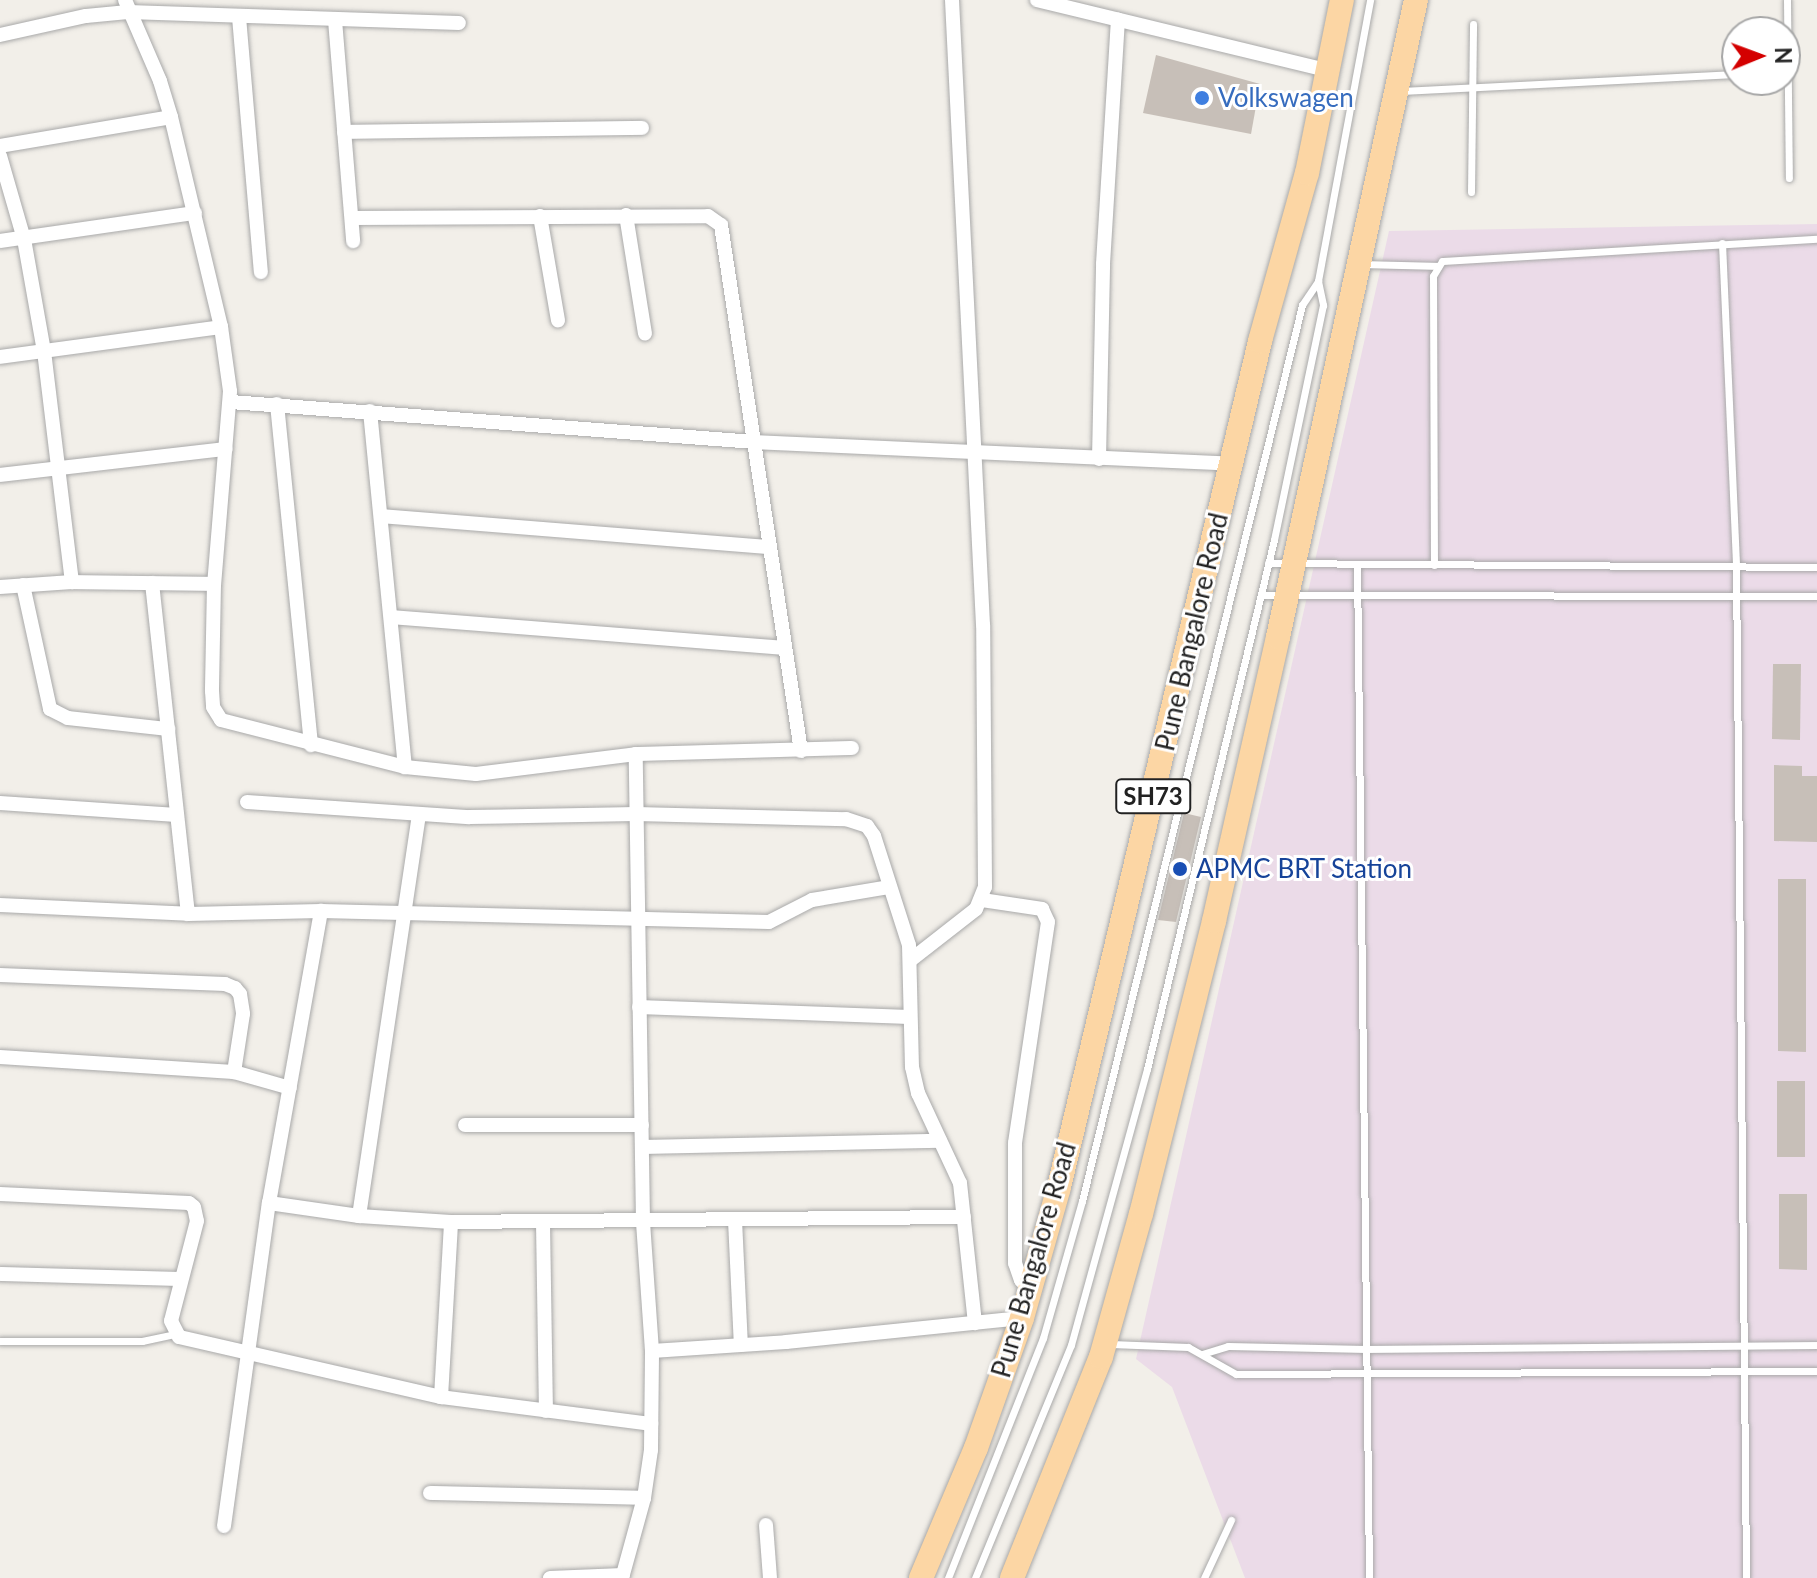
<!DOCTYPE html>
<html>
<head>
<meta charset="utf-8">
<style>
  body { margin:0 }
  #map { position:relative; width:1817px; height:1578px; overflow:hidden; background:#f2efe9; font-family:Lato,sans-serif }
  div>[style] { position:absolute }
  .industrial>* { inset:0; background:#ebdbe8 }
  .building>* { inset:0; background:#c7bfb8 }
  .roads { filter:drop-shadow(0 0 2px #a9a9a9) drop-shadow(0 0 2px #a9a9a9) }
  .service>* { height:7px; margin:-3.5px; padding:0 3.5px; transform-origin:3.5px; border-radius:3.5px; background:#fff }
  .minor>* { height:14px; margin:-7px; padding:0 7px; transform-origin:7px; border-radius:7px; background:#fff }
  .primary>* { height:24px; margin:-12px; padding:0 12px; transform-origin:12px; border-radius:12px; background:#fcd6a4 }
  .dots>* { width:22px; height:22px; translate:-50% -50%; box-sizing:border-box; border:4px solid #fff; border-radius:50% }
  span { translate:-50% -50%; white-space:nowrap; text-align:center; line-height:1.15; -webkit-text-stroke:6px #fff; paint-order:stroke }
  .shield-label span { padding:2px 6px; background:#fff; border:2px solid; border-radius:6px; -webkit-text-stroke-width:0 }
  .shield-label { font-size:24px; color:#222; font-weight:700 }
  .shop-label { font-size:26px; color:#366cbe }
  .left { translate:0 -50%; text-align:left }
  .street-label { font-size:26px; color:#222 }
  .transit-label { font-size:26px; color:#164399 }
  .north { position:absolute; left:1721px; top:16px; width:80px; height:80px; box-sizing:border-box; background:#fff; border:2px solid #a7a7a7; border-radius:50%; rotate:89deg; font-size:22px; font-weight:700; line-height:32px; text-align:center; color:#222 }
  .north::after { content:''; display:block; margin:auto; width:28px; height:36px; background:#d40000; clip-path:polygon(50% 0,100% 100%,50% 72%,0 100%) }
</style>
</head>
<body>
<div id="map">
  <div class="industrial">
    <div style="clip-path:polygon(1817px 224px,1817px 1578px,1245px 1578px,1172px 1387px,1136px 1359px,1389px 231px)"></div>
  </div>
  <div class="building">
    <div style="clip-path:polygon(1156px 55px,1260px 84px,1251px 134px,1143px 113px)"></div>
    <div style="clip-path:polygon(1773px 664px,1801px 664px,1800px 740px,1772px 739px)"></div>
    <div style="clip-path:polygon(1774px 765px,1802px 766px,1802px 776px,1817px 776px,1817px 842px,1774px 841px)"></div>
    <div style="clip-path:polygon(1184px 813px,1201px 817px,1176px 922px,1158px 920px)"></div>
    <div style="clip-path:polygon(1778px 879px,1806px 879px,1806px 1052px,1778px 1051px)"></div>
    <div style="clip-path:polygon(1777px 1081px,1805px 1081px,1805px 1157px,1777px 1157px)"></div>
    <div style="clip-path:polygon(1779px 1194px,1807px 1194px,1807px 1270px,1779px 1269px)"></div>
  </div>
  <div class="roads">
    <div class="service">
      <div style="left:1787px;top:0;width:178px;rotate:89.4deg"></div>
      <div style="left:1400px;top:91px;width:337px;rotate:-2.9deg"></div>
      <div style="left:1471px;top:192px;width:168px;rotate:-89.3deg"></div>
      <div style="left:1722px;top:243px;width:325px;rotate:87.5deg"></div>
      <div style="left:1736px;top:568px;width:1010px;rotate:89.43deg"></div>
      <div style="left:1364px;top:264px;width:74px;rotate:1.5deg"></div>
      <div style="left:1318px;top:281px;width:286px;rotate:-79.5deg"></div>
      <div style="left:1268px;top:563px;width:549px;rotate:0.42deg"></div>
      <div style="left:1357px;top:564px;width:1014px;rotate:89.32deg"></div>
      <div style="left:1434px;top:565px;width:289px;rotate:-90.2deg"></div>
      <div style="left:1433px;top:276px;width:17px;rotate:-59deg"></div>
      <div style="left:1442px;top:261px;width:376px;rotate:-3.4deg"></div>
      <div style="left:1261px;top:595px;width:556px;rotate:0.1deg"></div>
      <div style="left:0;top:1341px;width:142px"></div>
      <div style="left:142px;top:1341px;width:33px;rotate:-12deg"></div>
      <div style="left:1111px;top:1344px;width:77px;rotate:2.2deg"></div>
      <div style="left:1188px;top:1347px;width:55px;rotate:29.4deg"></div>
      <div style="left:1236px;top:1374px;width:581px;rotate:-0.3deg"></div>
      <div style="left:1202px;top:1354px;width:27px;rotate:-17deg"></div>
      <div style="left:1228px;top:1346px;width:138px;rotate:1.2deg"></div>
      <div style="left:1366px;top:1349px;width:451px;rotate:-0.5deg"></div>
      <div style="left:948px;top:1578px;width:258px;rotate:-68.4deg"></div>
      <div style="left:1043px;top:1338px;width:142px;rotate:-74.1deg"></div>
      <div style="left:1082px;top:1201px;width:923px;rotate:-76.2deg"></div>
      <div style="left:1302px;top:305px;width:29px;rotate:-56deg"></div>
      <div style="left:1318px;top:281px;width:25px;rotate:78deg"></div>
      <div style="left:1323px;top:305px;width:240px;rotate:101.8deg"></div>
      <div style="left:1274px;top:540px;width:544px;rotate:103.5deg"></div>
      <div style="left:1147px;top:1069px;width:286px;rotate:105.4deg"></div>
      <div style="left:1071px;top:1345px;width:252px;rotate:112.4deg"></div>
      <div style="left:1204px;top:1578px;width:64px;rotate:-65deg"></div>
    </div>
    <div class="minor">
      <div style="left:125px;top:0;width:88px;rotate:66.6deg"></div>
      <div style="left:160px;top:81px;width:38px;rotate:73deg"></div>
      <div style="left:171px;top:117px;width:216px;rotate:76.6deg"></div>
      <div style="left:221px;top:327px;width:65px;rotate:82deg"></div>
      <div style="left:230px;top:391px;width:194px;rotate:94.7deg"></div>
      <div style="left:214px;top:584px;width:107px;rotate:91.1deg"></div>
      <div style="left:212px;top:691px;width:16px;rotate:86deg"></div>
      <div style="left:213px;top:707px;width:15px;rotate:58deg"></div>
      <div style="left:221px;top:720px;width:190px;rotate:14.3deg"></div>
      <div style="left:405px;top:767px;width:71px;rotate:5.6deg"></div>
      <div style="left:476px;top:774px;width:161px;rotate:-7.1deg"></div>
      <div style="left:636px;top:754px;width:216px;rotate:-1.6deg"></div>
      <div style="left:1037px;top:0;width:298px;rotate:13.6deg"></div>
      <div style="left:239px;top:17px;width:256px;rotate:85.1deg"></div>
      <div style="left:335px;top:20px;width:222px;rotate:85.3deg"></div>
      <div style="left:0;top:35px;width:88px;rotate:-12.5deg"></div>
      <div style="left:86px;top:16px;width:42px;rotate:-5.4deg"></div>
      <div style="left:128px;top:12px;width:331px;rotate:1.9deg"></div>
      <div style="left:344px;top:132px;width:298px;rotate:-0.8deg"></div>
      <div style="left:0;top:146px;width:173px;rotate:-9.6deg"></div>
      <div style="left:0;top:156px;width:86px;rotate:73.9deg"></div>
      <div style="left:24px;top:239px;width:114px;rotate:79.9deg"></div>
      <div style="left:44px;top:351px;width:233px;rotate:83.1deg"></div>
      <div style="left:626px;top:215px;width:120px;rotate:80.9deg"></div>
      <div style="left:540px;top:216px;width:106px;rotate:80.2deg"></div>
      <div style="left:352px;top:218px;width:356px;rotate:-0.3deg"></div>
      <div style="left:708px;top:216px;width:16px;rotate:35deg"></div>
      <div style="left:721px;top:225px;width:532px;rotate:81.35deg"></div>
      <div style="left:0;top:241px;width:197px;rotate:-8.2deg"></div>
      <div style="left:0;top:357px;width:223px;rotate:-7.7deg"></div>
      <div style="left:231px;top:402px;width:525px;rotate:4.37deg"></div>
      <div style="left:754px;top:442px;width:478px;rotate:2.6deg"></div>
      <div style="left:277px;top:404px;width:343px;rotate:84.3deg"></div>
      <div style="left:370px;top:411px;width:358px;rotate:84.4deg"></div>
      <div style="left:1099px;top:459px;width:195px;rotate:-88.8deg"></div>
      <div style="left:1103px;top:264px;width:245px;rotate:-86.5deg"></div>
      <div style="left:0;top:475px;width:227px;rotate:-6.6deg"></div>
      <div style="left:381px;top:516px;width:390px;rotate:4.6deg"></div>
      <div style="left:152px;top:583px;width:333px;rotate:83.8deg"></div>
      <div style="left:23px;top:585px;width:127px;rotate:77.7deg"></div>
      <div style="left:50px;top:709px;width:20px;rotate:27deg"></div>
      <div style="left:68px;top:718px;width:101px;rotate:6.3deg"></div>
      <div style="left:0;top:587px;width:72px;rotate:-4deg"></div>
      <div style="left:72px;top:582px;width:142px;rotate:0.8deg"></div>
      <div style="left:391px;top:617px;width:395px;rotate:4.5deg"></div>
      <div style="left:247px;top:802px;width:223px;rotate:3.9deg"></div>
      <div style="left:469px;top:817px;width:167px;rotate:-1deg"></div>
      <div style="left:636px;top:814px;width:210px;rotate:1.4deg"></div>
      <div style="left:846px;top:819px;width:22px;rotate:18deg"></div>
      <div style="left:867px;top:826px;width:12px;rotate:55deg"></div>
      <div style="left:874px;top:836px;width:114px;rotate:72.2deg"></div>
      <div style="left:909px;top:945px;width:122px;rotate:88.6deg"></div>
      <div style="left:912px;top:1067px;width:27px;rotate:77deg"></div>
      <div style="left:918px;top:1093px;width:99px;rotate:65deg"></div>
      <div style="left:960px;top:1183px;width:141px;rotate:83.9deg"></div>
      <div style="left:0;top:803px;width:177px;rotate:3.9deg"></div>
      <div style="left:982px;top:900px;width:61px;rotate:8.5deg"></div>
      <div style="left:1042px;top:909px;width:14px;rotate:65deg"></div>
      <div style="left:1048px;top:922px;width:223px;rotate:98.5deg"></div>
      <div style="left:1015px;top:1143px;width:120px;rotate:90deg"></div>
      <div style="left:1015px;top:1263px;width:18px;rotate:71deg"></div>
      <div style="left:1021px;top:1280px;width:13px;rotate:48deg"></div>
      <div style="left:0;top:905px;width:188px;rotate:2.7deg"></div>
      <div style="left:188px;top:914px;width:133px;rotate:-1.3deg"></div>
      <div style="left:912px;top:959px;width:81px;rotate:-38deg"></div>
      <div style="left:976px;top:909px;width:24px;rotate:-68deg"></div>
      <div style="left:985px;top:887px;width:262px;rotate:-90.4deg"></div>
      <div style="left:983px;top:625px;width:626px;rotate:-92.84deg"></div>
      <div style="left:0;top:975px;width:225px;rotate:2.3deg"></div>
      <div style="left:225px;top:984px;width:11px;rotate:22deg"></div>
      <div style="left:235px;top:988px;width:8px;rotate:50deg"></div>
      <div style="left:240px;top:994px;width:20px;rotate:81deg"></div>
      <div style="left:243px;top:1014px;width:59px;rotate:98.8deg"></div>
      <div style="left:639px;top:1007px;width:270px;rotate:2.1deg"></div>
      <div style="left:0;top:1057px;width:234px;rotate:3.7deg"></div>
      <div style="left:234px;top:1072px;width:58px;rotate:15.9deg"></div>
      <div style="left:465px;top:1125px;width:177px"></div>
      <div style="left:642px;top:1147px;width:298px;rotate:-1.2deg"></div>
      <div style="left:0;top:1194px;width:189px;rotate:2.7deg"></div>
      <div style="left:189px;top:1203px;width:6px;rotate:39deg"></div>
      <div style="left:194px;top:1207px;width:14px;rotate:78deg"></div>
      <div style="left:197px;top:1221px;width:103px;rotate:104.6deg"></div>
      <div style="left:171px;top:1321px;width:18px;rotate:63deg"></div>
      <div style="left:179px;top:1337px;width:269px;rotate:12.9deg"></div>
      <div style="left:441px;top:1397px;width:212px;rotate:7.3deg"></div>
      <div style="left:269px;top:1203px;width:91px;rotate:8.2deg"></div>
      <div style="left:359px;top:1216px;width:92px;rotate:3.7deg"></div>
      <div style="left:451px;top:1222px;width:513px;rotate:-0.56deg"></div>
      <div style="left:359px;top:1216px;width:406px;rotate:-81.5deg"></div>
      <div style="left:735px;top:1220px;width:125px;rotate:87.3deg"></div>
      <div style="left:543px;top:1223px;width:188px;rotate:89.1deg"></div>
      <div style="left:0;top:1274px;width:181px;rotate:1.6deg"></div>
      <div style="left:652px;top:1351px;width:134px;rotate:-3.8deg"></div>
      <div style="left:786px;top:1342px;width:237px;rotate:-5.8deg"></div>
      <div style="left:441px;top:1397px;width:175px;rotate:-86.7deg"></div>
      <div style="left:430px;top:1493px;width:214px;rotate:1.3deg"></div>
      <div style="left:766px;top:1525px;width:53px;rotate:85.7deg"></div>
      <div style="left:224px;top:1526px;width:326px;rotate:-82.1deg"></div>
      <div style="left:269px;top:1203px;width:297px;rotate:-79.9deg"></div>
      <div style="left:321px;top:911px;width:448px;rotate:1.4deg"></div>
      <div style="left:769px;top:922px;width:48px;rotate:-27.1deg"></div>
      <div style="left:812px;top:900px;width:79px;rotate:-9.5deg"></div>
      <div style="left:550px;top:1578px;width:73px;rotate:-2.4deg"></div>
      <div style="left:622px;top:1578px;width:83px;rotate:-74.6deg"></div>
      <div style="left:644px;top:1498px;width:49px;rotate:-81.7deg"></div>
      <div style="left:651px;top:1450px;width:99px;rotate:-89.4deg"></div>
      <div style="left:652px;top:1351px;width:130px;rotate:-94deg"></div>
      <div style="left:643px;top:1221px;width:467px;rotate:-90.9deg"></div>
    </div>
    <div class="primary">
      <div style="left:921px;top:1578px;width:141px;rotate:-67.1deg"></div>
      <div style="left:976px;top:1448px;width:138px;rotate:-70.5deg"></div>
      <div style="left:1022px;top:1318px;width:136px;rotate:-74.2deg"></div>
      <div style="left:1059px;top:1187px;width:870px;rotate:-76.63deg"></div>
      <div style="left:1260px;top:341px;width:174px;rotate:-74.4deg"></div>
      <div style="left:1307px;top:173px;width:177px;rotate:-78.6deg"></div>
      <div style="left:1012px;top:1578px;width:238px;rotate:-68.1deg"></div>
      <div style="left:1101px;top:1357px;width:148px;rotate:-74.4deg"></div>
      <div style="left:1141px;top:1214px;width:302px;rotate:-76deg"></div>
      <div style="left:1214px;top:921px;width:291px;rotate:-77.3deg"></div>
      <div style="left:1278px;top:637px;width:652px;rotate:-77.78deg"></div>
    </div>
  </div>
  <div class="dots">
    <div style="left:1202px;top:98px;background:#3f7fe0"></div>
    <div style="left:1180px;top:869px;background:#1a4fb4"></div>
  </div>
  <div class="shield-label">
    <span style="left:1153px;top:796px">SH73</span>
  </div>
  <div class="shop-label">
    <span class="left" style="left:1218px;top:98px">Volkswagen</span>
  </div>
  <div class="street-label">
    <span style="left:1192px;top:632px;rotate:-77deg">Pune Bangalore Road</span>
    <span style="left:1034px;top:1260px;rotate:-74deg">Pune Bangalore Road</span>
  </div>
  <div class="transit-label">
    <span class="left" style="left:1196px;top:869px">APMC BRT Station</span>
  </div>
  <div class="north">N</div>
</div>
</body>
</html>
